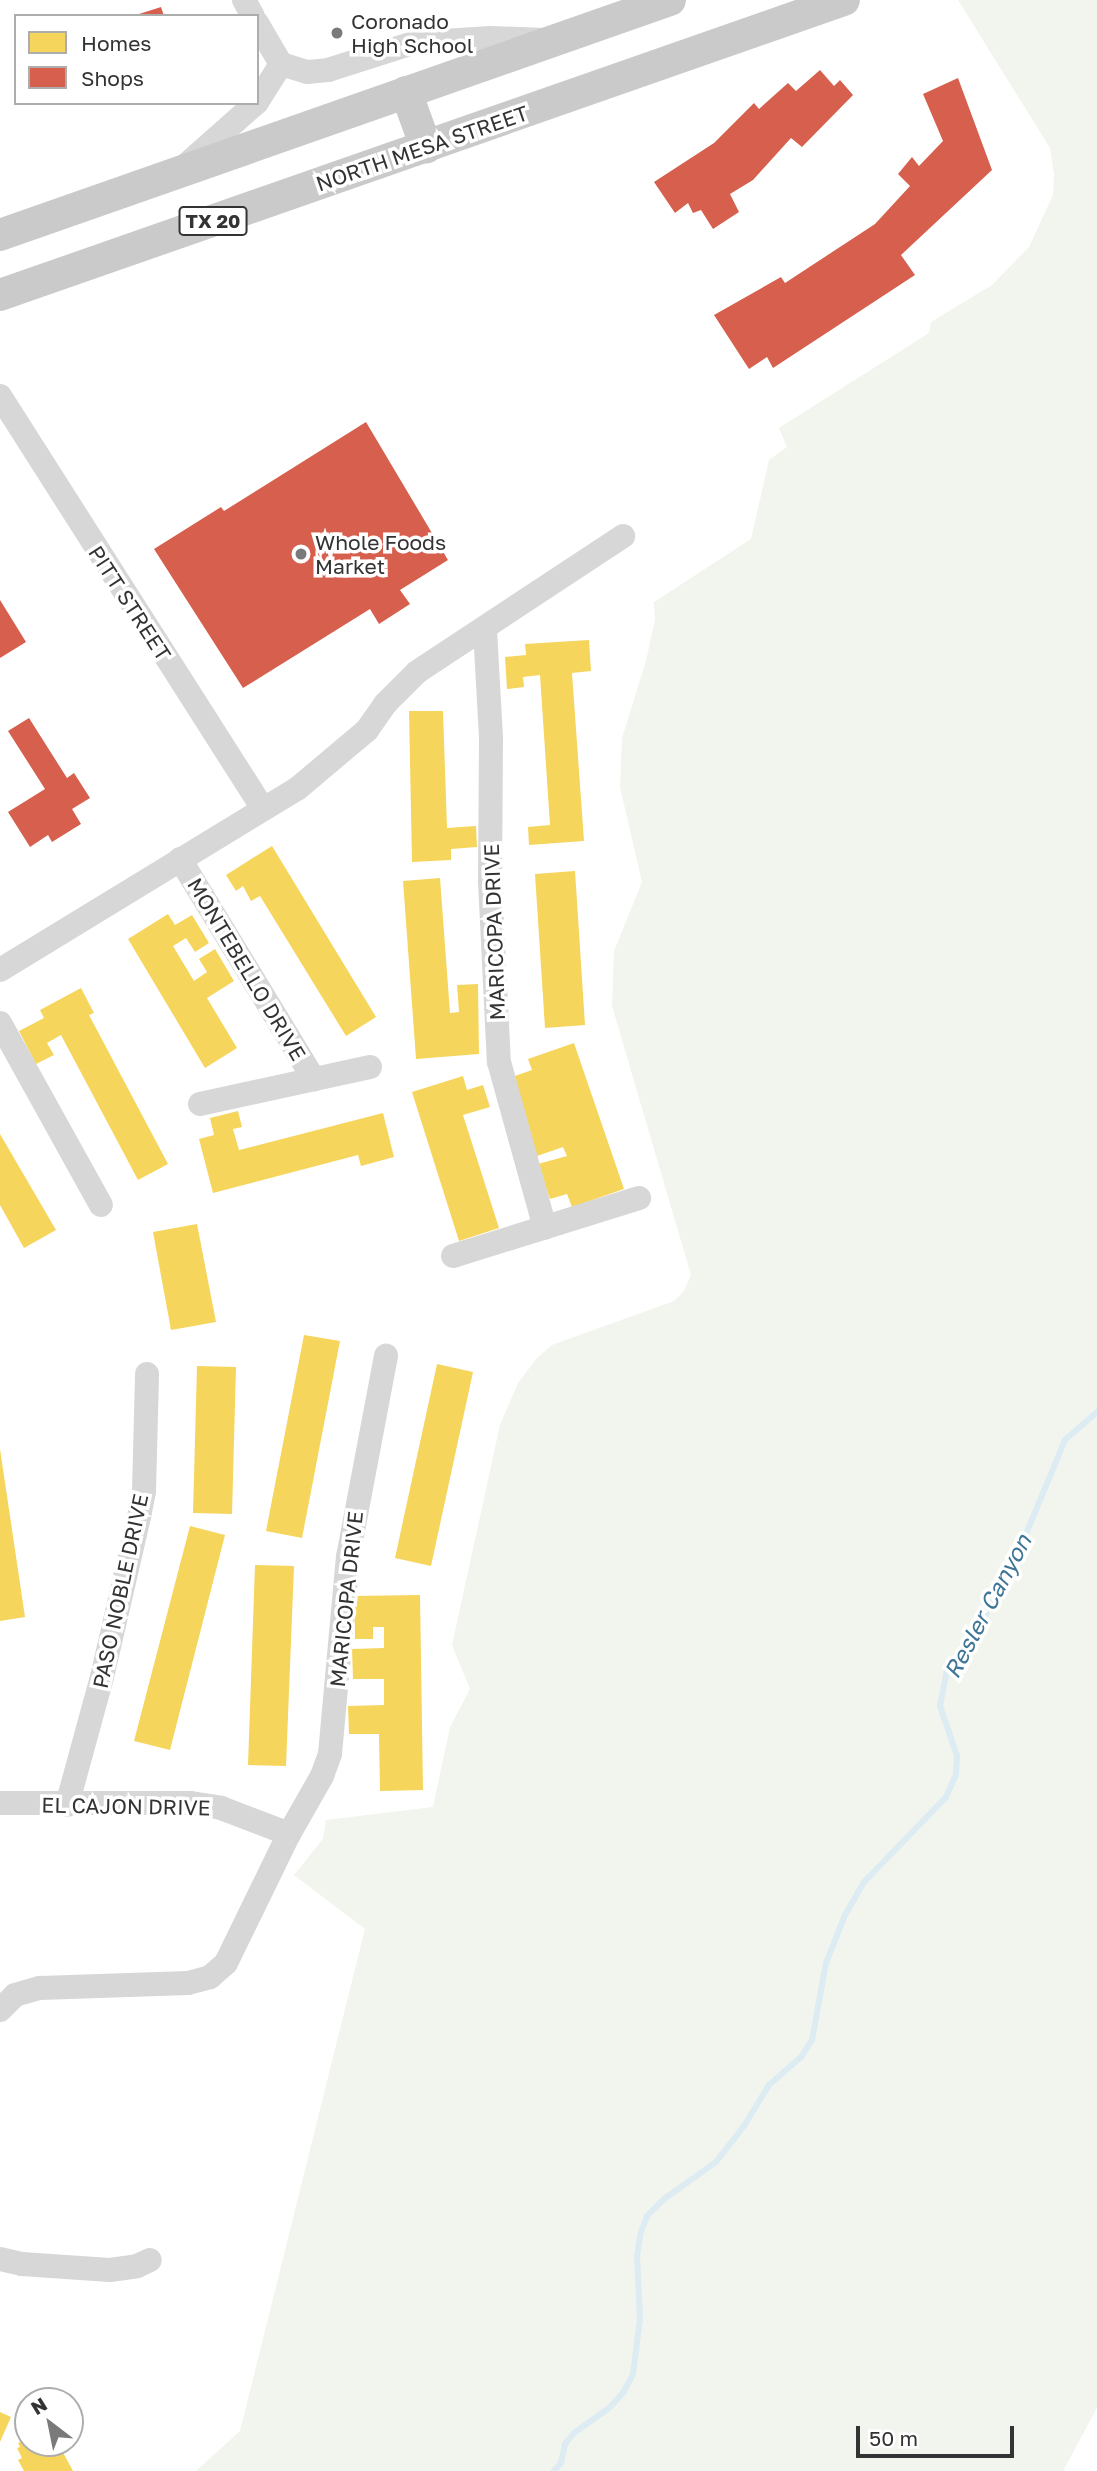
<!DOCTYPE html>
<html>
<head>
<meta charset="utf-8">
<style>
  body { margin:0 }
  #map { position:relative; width:1097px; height:2471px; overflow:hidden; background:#fff; font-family:"Golos Text",sans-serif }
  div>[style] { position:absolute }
  .green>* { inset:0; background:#f1f5ed }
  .homes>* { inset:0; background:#f6d55c }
  .shops>* { inset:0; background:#d6604d }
  .stream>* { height:6px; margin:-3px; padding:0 3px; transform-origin:3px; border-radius:3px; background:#ddebf3 }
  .minor>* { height:24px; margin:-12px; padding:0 12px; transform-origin:12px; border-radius:12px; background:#d7d7d7 }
  .major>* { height:32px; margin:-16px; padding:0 16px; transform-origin:16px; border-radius:16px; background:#cacaca }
  .dots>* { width:19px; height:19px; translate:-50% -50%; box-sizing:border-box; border:4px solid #fff; border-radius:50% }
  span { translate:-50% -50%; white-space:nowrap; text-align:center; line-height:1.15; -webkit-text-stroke:7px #fff; paint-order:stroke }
  .shield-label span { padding:2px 5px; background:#fff; border:2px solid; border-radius:5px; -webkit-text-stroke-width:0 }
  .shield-label { font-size:19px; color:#333; font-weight:700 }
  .poi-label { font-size:21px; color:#333 }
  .left { translate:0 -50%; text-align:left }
  .street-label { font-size:21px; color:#333 }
  .water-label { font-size:23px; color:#3f7597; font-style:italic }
  .legend { position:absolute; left:14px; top:14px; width:245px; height:91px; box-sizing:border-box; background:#fff; border:2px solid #adadad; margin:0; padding:9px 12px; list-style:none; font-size:21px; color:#333 }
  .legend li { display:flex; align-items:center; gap:14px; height:35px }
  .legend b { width:35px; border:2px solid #adadad }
  .north { position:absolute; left:14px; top:2387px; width:70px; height:70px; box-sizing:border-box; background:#fff; border:2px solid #adadad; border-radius:50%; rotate:328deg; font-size:19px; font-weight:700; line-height:28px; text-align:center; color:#333 }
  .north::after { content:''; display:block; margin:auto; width:24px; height:32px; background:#7a7a7a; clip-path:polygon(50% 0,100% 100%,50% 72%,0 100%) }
  .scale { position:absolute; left:856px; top:2426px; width:158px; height:32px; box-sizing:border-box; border:4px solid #333; border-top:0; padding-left:9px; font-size:21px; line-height:24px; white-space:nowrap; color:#333; -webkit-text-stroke:5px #fff; paint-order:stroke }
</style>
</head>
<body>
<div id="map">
  <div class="green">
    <div style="clip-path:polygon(958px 0,1097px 0,1097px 2408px,1063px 2471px,196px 2471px,240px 2431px,365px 1929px,294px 1875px,323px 1839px,326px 1820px,433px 1807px,450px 1727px,470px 1689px,452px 1645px,500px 1425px,518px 1383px,537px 1358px,552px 1345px,674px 1301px,684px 1291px,691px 1275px,612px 1006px,614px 951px,642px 882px,620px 787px,622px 738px,646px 661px,655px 620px,654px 602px,751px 539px,769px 460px,787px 447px,779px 428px,929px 333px,931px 322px,992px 285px,1029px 247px,1053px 195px,1054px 174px,1050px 148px)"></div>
  </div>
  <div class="homes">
    <div style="clip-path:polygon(589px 640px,591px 671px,572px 673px,584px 841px,529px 845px,528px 827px,550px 825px,540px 675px,523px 677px,524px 687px,507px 689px,505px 657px,526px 655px,525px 644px)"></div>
    <div style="clip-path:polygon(409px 711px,443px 711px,447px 828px,476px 826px,477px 847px,451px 849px,451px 860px,412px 862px)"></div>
    <div style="clip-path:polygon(272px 846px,376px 1017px,346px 1036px,260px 896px,251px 901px,243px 886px,236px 891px,226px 875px)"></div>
    <div style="clip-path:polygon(575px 871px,585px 1025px,545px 1028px,535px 874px)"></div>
    <div style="clip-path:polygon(440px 878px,450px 1013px,459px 1012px,457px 985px,478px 984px,479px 1054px,416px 1059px,403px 881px)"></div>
    <div style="clip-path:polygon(168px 914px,175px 925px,192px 915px,209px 943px,195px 952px,186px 938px,173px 946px,194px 981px,207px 972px,199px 959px,215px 949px,234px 981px,207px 998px,237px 1048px,205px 1068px,128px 939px)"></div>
    <div style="clip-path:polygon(81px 988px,94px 1013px,89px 1015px,168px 1164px,138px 1180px,61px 1035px,47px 1043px,54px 1055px,36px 1064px,19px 1031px,44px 1018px,40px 1010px)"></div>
    <div style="clip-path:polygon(574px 1043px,624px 1189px,572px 1207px,567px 1194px,550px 1199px,538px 1164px,567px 1156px,563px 1147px,537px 1156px,512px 1077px,532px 1070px,528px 1059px)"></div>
    <div style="clip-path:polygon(463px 1076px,467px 1090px,483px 1085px,490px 1107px,463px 1115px,499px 1228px,459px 1241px,412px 1092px)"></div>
    <div style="clip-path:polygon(238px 1111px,242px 1127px,233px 1129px,239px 1150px,383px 1113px,394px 1157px,361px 1166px,358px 1155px,213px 1193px,199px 1139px,214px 1135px,210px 1118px)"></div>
    <div style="clip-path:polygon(0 1134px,56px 1230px,24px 1248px,0 1205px)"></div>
    <div style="clip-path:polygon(197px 1224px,216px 1322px,171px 1330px,153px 1232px)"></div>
    <div style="clip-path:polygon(304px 1335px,340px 1341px,302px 1538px,266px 1531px)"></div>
    <div style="clip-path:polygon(437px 1364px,473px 1372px,431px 1566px,395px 1558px)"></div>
    <div style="clip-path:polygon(197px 1366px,236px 1367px,232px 1514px,193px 1513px)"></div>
    <div style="clip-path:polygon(0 1449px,25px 1617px,0 1621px)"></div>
    <div style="clip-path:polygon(190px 1526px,225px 1535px,170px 1750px,134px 1741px)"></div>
    <div style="clip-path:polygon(255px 1565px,294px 1566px,286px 1766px,248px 1765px)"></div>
    <div style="clip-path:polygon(420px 1595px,423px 1790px,380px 1791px,379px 1734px,349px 1734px,348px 1706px,384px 1705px,384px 1679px,353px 1679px,352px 1649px,384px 1648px,384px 1627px,373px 1627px,373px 1639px,355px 1639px,354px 1596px)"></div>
    <div style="clip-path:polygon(0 2412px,11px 2417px,0 2442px)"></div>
    <div style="clip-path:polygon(28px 2438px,28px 2443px,58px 2443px,73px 2471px,24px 2471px,18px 2460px,22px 2458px,17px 2448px,20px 2447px,18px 2443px)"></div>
  </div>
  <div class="shops">
    <div style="clip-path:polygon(161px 7px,164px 16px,136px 16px,136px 15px)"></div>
    <div style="clip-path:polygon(820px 70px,834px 86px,840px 80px,853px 95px,802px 147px,791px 138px,753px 180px,730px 194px,739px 212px,713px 229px,701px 210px,693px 213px,688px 203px,675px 213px,654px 182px,714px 143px,754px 103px,759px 109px,788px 83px,796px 91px)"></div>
    <div style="clip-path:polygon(958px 78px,992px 170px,901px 255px,915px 275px,773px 368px,767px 357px,749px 369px,714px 315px,781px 277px,785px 283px,875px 224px,910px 186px,898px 174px,912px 157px,919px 166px,943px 141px,923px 94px)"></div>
    <div style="clip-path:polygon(366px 422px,448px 560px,400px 590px,410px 604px,379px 624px,370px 609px,243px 688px,154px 549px,221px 507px,224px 511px)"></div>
    <div style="clip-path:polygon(0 600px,26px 642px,0 658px)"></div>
    <div style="clip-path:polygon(29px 718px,67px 778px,74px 773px,90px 798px,72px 809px,81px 824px,52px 842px,48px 835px,30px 847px,8px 812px,45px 789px,8px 731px)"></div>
  </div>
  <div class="stream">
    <div style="left:554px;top:2471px;width:11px;rotate:-49deg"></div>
    <div style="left:561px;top:2463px;width:19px;rotate:-78deg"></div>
    <div style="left:565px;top:2444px;width:14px;rotate:-51deg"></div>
    <div style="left:574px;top:2433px;width:43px;rotate:-35.5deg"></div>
    <div style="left:609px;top:2408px;width:21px;rotate:-47deg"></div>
    <div style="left:623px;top:2393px;width:21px;rotate:-62deg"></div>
    <div style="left:633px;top:2374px;width:55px;rotate:-82.7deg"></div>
    <div style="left:640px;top:2319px;width:63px;rotate:-92.7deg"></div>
    <div style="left:637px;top:2256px;width:24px;rotate:-81deg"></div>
    <div style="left:641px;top:2232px;width:17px;rotate:-69deg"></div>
    <div style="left:647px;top:2216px;width:24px;rotate:-45deg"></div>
    <div style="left:664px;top:2199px;width:64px;rotate:-35.4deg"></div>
    <div style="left:716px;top:2162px;width:46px;rotate:-52.1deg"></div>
    <div style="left:744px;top:2126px;width:48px;rotate:-58.6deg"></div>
    <div style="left:769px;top:2085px;width:43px;rotate:-41.2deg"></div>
    <div style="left:801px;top:2057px;width:20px;rotate:-57deg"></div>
    <div style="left:812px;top:2040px;width:78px;rotate:-79.7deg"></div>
    <div style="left:826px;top:1963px;width:52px;rotate:-68.4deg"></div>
    <div style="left:845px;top:1915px;width:39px;rotate:-60deg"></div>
    <div style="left:865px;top:1881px;width:117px;rotate:-46deg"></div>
    <div style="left:946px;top:1797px;width:24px;rotate:-66deg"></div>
    <div style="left:956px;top:1775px;width:19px;rotate:-87deg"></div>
    <div style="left:957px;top:1756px;width:53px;rotate:-108.8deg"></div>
    <div style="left:940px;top:1706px;width:36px;rotate:-79deg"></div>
    <div style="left:947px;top:1671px;width:52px;rotate:-53.6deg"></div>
    <div style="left:978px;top:1629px;width:88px;rotate:-62.3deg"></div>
    <div style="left:1019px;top:1551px;width:120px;rotate:-67.5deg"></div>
    <div style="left:1065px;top:1440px;width:43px;rotate:-41.2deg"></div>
  </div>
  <div class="minor">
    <div style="left:244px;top:0;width:18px;rotate:61deg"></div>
    <div style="left:257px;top:23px;width:48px;rotate:59.7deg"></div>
    <div style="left:281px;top:64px;width:27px;rotate:17deg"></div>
    <div style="left:307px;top:72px;width:21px;rotate:-5deg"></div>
    <div style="left:328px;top:70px;width:89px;rotate:-17.6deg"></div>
    <div style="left:413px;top:43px;width:77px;rotate:-3.7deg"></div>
    <div style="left:490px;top:38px;width:56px;rotate:2deg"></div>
    <div style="left:257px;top:102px;width:45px;rotate:-57.7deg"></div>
    <div style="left:186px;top:165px;width:94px;rotate:-41.5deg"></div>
    <div style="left:0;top:396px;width:488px;rotate:57.5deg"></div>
    <div style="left:485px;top:630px;width:109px;rotate:86.8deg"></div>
    <div style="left:491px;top:739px;width:142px;rotate:90.4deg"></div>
    <div style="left:490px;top:881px;width:181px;rotate:87.2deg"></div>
    <div style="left:499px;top:1062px;width:172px;rotate:74.5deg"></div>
    <div style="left:180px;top:859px;width:258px;rotate:58.7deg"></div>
    <div style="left:0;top:970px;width:348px;rotate:-31.4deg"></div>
    <div style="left:297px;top:789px;width:92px;rotate:-40.1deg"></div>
    <div style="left:367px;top:730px;width:32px;rotate:-55deg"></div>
    <div style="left:385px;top:704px;width:45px;rotate:-45deg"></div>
    <div style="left:417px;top:672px;width:247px;rotate:-33.4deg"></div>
    <div style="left:0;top:1023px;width:208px;rotate:61deg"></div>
    <div style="left:200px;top:1104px;width:174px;rotate:-12.3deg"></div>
    <div style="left:453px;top:1256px;width:195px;rotate:-17.3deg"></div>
    <div style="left:0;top:1803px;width:191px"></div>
    <div style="left:191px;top:1803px;width:30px;rotate:9deg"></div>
    <div style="left:221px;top:1808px;width:73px;rotate:20.9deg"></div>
    <div style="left:67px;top:1805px;width:133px;rotate:-74.7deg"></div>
    <div style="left:102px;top:1677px;width:164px;rotate:-77deg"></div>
    <div style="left:139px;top:1517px;width:26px;rotate:-79deg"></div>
    <div style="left:144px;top:1491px;width:117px;rotate:-88.5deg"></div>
    <div style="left:0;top:2010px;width:21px;rotate:-45deg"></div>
    <div style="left:15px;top:1995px;width:26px;rotate:-16deg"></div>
    <div style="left:40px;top:1988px;width:148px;rotate:-1.9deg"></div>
    <div style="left:188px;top:1983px;width:23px;rotate:-15deg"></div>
    <div style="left:210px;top:1977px;width:21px;rotate:-41deg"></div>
    <div style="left:226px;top:1963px;width:144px;rotate:-64deg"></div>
    <div style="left:289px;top:1834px;width:67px;rotate:-60.4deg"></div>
    <div style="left:322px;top:1776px;width:23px;rotate:-70deg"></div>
    <div style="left:330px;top:1754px;width:198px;rotate:-84.8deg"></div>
    <div style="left:348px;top:1557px;width:205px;rotate:-79.3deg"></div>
    <div style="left:0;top:2259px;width:23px;rotate:13deg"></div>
    <div style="left:22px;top:2264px;width:88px;rotate:3.9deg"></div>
    <div style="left:110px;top:2270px;width:27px;rotate:-8deg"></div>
    <div style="left:137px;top:2266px;width:14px;rotate:-25deg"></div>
  </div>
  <div class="major">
    <div style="left:406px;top:92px;width:59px;rotate:70deg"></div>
    <div style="left:0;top:235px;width:710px;rotate:-19.33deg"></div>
    <div style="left:0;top:295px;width:894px;rotate:-19.27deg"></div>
  </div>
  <div class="dots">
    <div style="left:337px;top:33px;background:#7a7a7a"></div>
    <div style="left:301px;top:554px;background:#7a7a7a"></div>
  </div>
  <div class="shield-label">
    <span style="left:213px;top:221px">TX 20</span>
  </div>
  <div class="poi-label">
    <span class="left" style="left:351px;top:33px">Coronado<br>High School</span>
    <span class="left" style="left:315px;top:554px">Whole Foods<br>Market</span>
  </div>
  <div class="street-label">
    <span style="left:422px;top:148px;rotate:-19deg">NORTH MESA STREET</span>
    <span style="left:130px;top:603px;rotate:57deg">PITT STREET</span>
    <span style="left:494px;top:932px;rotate:-92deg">MARICOPA DRIVE</span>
    <span style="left:247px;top:969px;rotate:59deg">MONTEBELLO DRIVE</span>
    <span style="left:120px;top:1591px;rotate:-78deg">PASO NOBLE DRIVE</span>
    <span style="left:346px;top:1599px;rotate:-84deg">MARICOPA DRIVE</span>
    <span style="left:126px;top:1806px;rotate:1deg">EL CAJON DRIVE</span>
  </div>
  <div class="water-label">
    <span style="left:987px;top:1606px;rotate:-62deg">Resler Canyon</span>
  </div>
  <ul class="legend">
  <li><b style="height:19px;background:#f6d55c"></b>Homes</li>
  <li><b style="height:19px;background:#d6604d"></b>Shops</li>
  </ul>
  <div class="north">N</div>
  <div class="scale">50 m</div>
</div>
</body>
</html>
